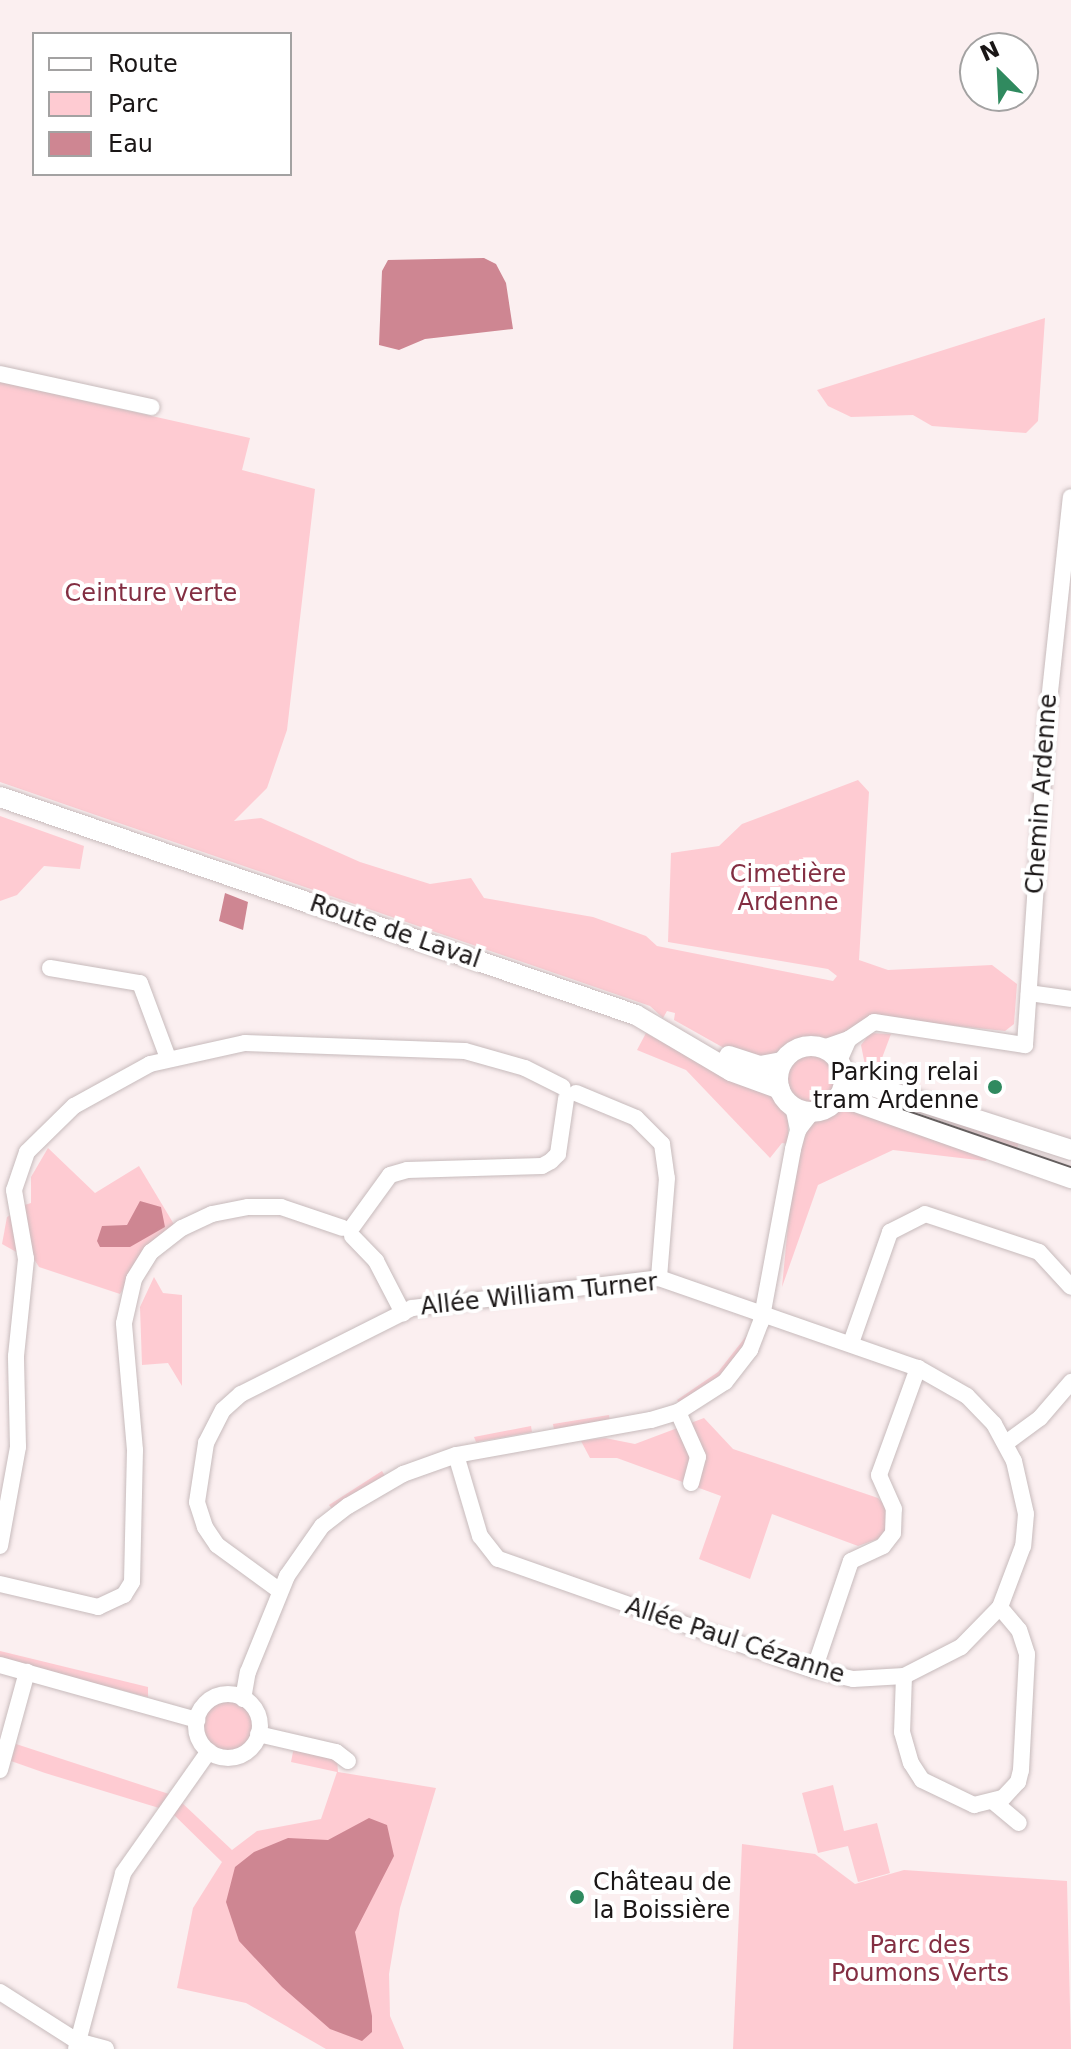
<!DOCTYPE html>
<html>
<head>
<meta charset="utf-8">
<style>
  body { margin:0 }
  #map { position:relative; width:1071px; height:2049px; overflow:hidden; background:#fbeff0; font-family:"DejaVu Sans",sans-serif }
  div>[style] { position:absolute }
  .green>* { inset:0; background:#fecbd2 }
  .round { border-radius:50% }
  .water>* { inset:0; background:#ce8692 }
  .roads { filter:drop-shadow(0 0 2px #c7bbbc) drop-shadow(0 0 2px #c7bbbc) }
  .minor>* { height:16px; margin:-8px; padding:0 8px; transform-origin:8px; border-radius:8px; background:#fff }
  .minor>.ring { margin:-8px; padding:0; box-sizing:content-box; background:none; border:16px solid #fff; border-radius:50% }
  .major>* { height:20px; margin:-10px; padding:0 10px; transform-origin:10px; border-radius:10px; background:#fff }
  .major>.ring { margin:-10px; padding:0; box-sizing:content-box; background:none; border:20px solid #fff; border-radius:50% }
  .tram>* { height:2px; margin:-1px; padding:0 1px; transform-origin:1px; border-radius:1px; background:#645e5e }
  .dots>* { width:22px; height:22px; translate:-50% -50%; box-sizing:border-box; border:4px solid #fff; border-radius:50% }
  span { translate:-50% -50%; white-space:nowrap; text-align:center; line-height:1.15; -webkit-text-stroke:8px #fff; paint-order:stroke }
  .park-label { font-size:24px; color:#832e42 }
  .street-label { font-size:24px; color:#1a1616 }
  .poi-label { font-size:24px; color:#1a1616 }
  .right { translate:-100% -50%; text-align:right }
  .left { translate:0 -50%; text-align:left }
  .legend { position:absolute; left:32px; top:32px; width:260px; height:144px; box-sizing:border-box; background:#fff; border:2px solid #a3a2a2; margin:0; padding:10px 14px; list-style:none; font-size:24px; color:#1a1616 }
  .legend li { display:flex; align-items:center; gap:16px; height:40px }
  .legend b { width:40px; border:2px solid #a3a2a2 }
  .north { position:absolute; left:959px; top:32px; width:80px; height:80px; box-sizing:border-box; background:#fff; border:2px solid #a3a2a2; border-radius:50%; rotate:336deg; font-size:22px; font-weight:700; line-height:32px; text-align:center; color:#1a1616 }
  .north::after { content:''; display:block; margin:auto; width:28px; height:36px; background:#308a5f; clip-path:polygon(50% 0,100% 100%,50% 72%,0 100%) }
</style>
</head>
<body>
<div id="map">
  <div class="green">
    <div style="clip-path:polygon(1045px 318px,1038px 421px,1026px 433px,932px 426px,913px 415px,851px 417px,828px 406px,817px 390px)"></div>
    <div style="clip-path:polygon(0 382px,250px 438px,242px 470px,315px 489px,287px 730px,267px 788px,234px 821px,261px 818px,360px 862px,430px 884px,471px 878px,484px 898px,593px 917px,646px 936px,657px 946px,833px 981px,837px 976px,828px 969px,668px 942px,671px 853px,719px 846px,742px 824px,858px 780px,869px 792px,859px 960px,888px 970px,992px 965px,1017px 984px,1014px 1024px,1005px 1031px,872px 1017px,833px 1040px,803px 1037px,763px 1060px,731px 1052px,674px 1020px,675px 1013px,667px 1011px,663px 1018px,650px 1006px,0 782px)"></div>
    <div style="clip-path:polygon(0 816px,84px 846px,80px 869px,44px 866px,17px 895px,0 901px)"></div>
    <div style="clip-path:polygon(646px 1033px,722px 1076px,772px 1093px,788px 1114px,788px 1144px,782px 1143px,770px 1158px,686px 1070px,637px 1050px)"></div>
    <div style="clip-path:polygon(870px 1033px,891px 1034px,876px 1074px,866px 1070px,861px 1045px)"></div>
    <div class="round" style="left:785px;top:1052px;width:52px;height:52px"></div>
    <div style="clip-path:polygon(860px 1085px,1020px 1140px,1016px 1151px,857px 1097px)"></div>
    <div style="clip-path:polygon(846px 1106px,989px 1155px,986px 1161px,893px 1150px,818px 1185px,782px 1287px,792px 1184px,807px 1128px,814px 1119px)"></div>
    <div style="clip-path:polygon(48px 1148px,95px 1193px,139px 1166px,175px 1226px,136px 1266px,120px 1294px,39px 1267px,32px 1256px,21px 1206px,31px 1203px,31px 1177px)"></div>
    <div style="clip-path:polygon(12px 1214px,20px 1254px,2px 1244px,7px 1217px)"></div>
    <div style="clip-path:polygon(154px 1277px,163px 1293px,182px 1295px,182px 1386px,168px 1363px,142px 1365px,140px 1307px)"></div>
    <div style="clip-path:polygon(751px 1330px,741px 1351px,714px 1382px,680px 1405px,677px 1400px,718px 1372px)"></div>
    <div style="clip-path:polygon(609px 1415px,610px 1421px,554px 1430px,553px 1424px)"></div>
    <div style="clip-path:polygon(704px 1418px,733px 1449px,878px 1498px,889px 1510px,886px 1536px,858px 1546px,772px 1514px,750px 1579px,699px 1559px,721px 1496px,617px 1458px,590px 1458px,581px 1441px,605px 1438px,635px 1444px)"></div>
    <div style="clip-path:polygon(531px 1426px,532px 1432px,476px 1442px,474px 1437px)"></div>
    <div style="clip-path:polygon(382px 1471px,385px 1476px,333px 1510px,329px 1505px)"></div>
    <div style="clip-path:polygon(0 1651px,148px 1687px,148px 1697px,0 1659px)"></div>
    <div class="round" style="left:201px;top:1700px;width:52px;height:52px"></div>
    <div style="clip-path:polygon(16px 1744px,169px 1794px,159px 1808px,45px 1773px,11px 1761px)"></div>
    <div style="clip-path:polygon(294px 1747px,337px 1759px,338px 1772px,436px 1788px,400px 1908px,389px 1974px,390px 2016px,404px 2049px,326px 2049px,246px 2003px,177px 1988px,193px 1908px,222px 1862px,171px 1812px,180px 1801px,232px 1850px,257px 1831px,321px 1819px,337px 1772px,291px 1762px)"></div>
    <div style="clip-path:polygon(833px 1785px,844px 1831px,877px 1823px,890px 1873px,858px 1882px,848px 1846px,818px 1853px,802px 1793px)"></div>
    <div style="clip-path:polygon(742px 1844px,815px 1854px,855px 1884px,904px 1870px,1067px 1881px,1071px 2049px,733px 2049px)"></div>
  </div>
  <div class="water">
    <div style="clip-path:polygon(484px 258px,496px 264px,506px 283px,513px 329px,425px 339px,399px 350px,379px 345px,382px 271px,388px 260px)"></div>
    <div style="clip-path:polygon(225px 893px,248px 902px,243px 930px,219px 921px)"></div>
    <div style="clip-path:polygon(140px 1201px,161px 1207px,165px 1227px,130px 1247px,100px 1247px,97px 1241px,102px 1226px,127px 1225px)"></div>
    <div style="clip-path:polygon(369px 1818px,387px 1825px,394px 1856px,355px 1932px,372px 2016px,372px 2032px,362px 2041px,330px 2029px,282px 1987px,239px 1941px,226px 1902px,235px 1867px,254px 1852px,288px 1838px,328px 1840px)"></div>
  </div>
  <div class="roads">
    <div class="minor">
      <div style="left:0;top:374px;width:155px;rotate:12.3deg"></div>
      <div style="left:50px;top:968px;width:91px;rotate:9.5deg"></div>
      <div style="left:140px;top:983px;width:80px;rotate:69.5deg"></div>
      <div style="left:1029px;top:993px;width:42px;rotate:8.1deg"></div>
      <div style="left:823px;top:1048px;width:28px;rotate:-19deg"></div>
      <div style="left:839px;top:1061px;width:24px;rotate:-66deg"></div>
      <div style="left:849px;top:1039px;width:30px;rotate:-34deg"></div>
      <div style="left:874px;top:1022px;width:153px;rotate:8.7deg"></div>
      <div style="left:1025px;top:1045px;width:326px;rotate:-86.1deg"></div>
      <div style="left:1047px;top:720px;width:224px;rotate:-83.9deg"></div>
      <div style="left:576px;top:1093px;width:65px;rotate:22.6deg"></div>
      <div style="left:636px;top:1118px;width:37px;rotate:45deg"></div>
      <div style="left:662px;top:1144px;width:34px;rotate:82deg"></div>
      <div style="left:667px;top:1178px;width:100px;rotate:94.6deg"></div>
      <div style="left:793px;top:1106px;width:25px;rotate:78deg"></div>
      <div style="left:353px;top:1226px;width:63px;rotate:-54deg"></div>
      <div style="left:390px;top:1175px;width:18px;rotate:-16deg"></div>
      <div style="left:407px;top:1170px;width:135px;rotate:-1.7deg"></div>
      <div style="left:542px;top:1166px;width:10px;rotate:-29deg"></div>
      <div style="left:551px;top:1161px;width:10px;rotate:-45deg"></div>
      <div style="left:558px;top:1154px;width:56px;rotate:-81.7deg"></div>
      <div style="left:352px;top:1236px;width:35px;rotate:46deg"></div>
      <div style="left:376px;top:1261px;width:59px;rotate:62.6deg"></div>
      <div style="left:851px;top:1343px;width:118px;rotate:-70.6deg"></div>
      <div style="left:890px;top:1232px;width:39px;rotate:-27deg"></div>
      <div style="left:925px;top:1214px;width:120px;rotate:18.4deg"></div>
      <div style="left:1039px;top:1252px;width:47px;rotate:47.6deg"></div>
      <div style="left:678px;top:1412px;width:49px;rotate:66deg"></div>
      <div style="left:698px;top:1457px;width:27px;rotate:105deg"></div>
      <div style="left:1006px;top:1443px;width:42px;rotate:-36.3deg"></div>
      <div style="left:1040px;top:1418px;width:48px;rotate:-49.3deg"></div>
      <div style="left:0;top:1546px;width:101px;rotate:-79.7deg"></div>
      <div style="left:18px;top:1447px;width:91px;rotate:-91.3deg"></div>
      <div style="left:16px;top:1356px;width:98px;rotate:-84.1deg"></div>
      <div style="left:26px;top:1259px;width:70px;rotate:-99.9deg"></div>
      <div style="left:14px;top:1190px;width:40px;rotate:-71.1deg"></div>
      <div style="left:27px;top:1152px;width:66px;rotate:-44.4deg"></div>
      <div style="left:74px;top:1106px;width:87px;rotate:-28.9deg"></div>
      <div style="left:150px;top:1064px;width:97px;rotate:-12.5deg"></div>
      <div style="left:245px;top:1043px;width:220px;rotate:2.1deg"></div>
      <div style="left:465px;top:1051px;width:62px;rotate:15.8deg"></div>
      <div style="left:525px;top:1068px;width:42px;rotate:26.6deg"></div>
      <div style="left:0;top:1584px;width:101px;rotate:13.2deg"></div>
      <div style="left:98px;top:1607px;width:29px;rotate:-25deg"></div>
      <div style="left:124px;top:1595px;width:15px;rotate:-58deg"></div>
      <div style="left:132px;top:1582px;width:132px;rotate:-88.7deg"></div>
      <div style="left:135px;top:1450px;width:127px;rotate:-95deg"></div>
      <div style="left:124px;top:1323px;width:45px;rotate:-77.2deg"></div>
      <div style="left:134px;top:1279px;width:32px;rotate:-58deg"></div>
      <div style="left:151px;top:1252px;width:39px;rotate:-38deg"></div>
      <div style="left:182px;top:1228px;width:33px;rotate:-25deg"></div>
      <div style="left:212px;top:1214px;width:37px;rotate:-11deg"></div>
      <div style="left:248px;top:1207px;width:33px"></div>
      <div style="left:281px;top:1207px;width:65px;rotate:18.7deg"></div>
      <div style="left:280px;top:1591px;width:78px;rotate:-143.9deg"></div>
      <div style="left:217px;top:1545px;width:22px;rotate:-124deg"></div>
      <div style="left:205px;top:1527px;width:26px;rotate:-108deg"></div>
      <div style="left:197px;top:1502px;width:60px;rotate:-81.3deg"></div>
      <div style="left:206px;top:1443px;width:37px;rotate:-63deg"></div>
      <div style="left:223px;top:1410px;width:24px;rotate:-42deg"></div>
      <div style="left:241px;top:1394px;width:191px;rotate:-26.7deg"></div>
      <div style="left:412px;top:1308px;width:249px;rotate:-6.9deg"></div>
      <div style="left:659px;top:1278px;width:274px;rotate:19.2deg"></div>
      <div style="left:918px;top:1368px;width:56px;rotate:29.7deg"></div>
      <div style="left:967px;top:1396px;width:39px;rotate:46deg"></div>
      <div style="left:994px;top:1424px;width:42px;rotate:61.6deg"></div>
      <div style="left:1014px;top:1461px;width:54px;rotate:77.2deg"></div>
      <div style="left:1026px;top:1514px;width:32px;rotate:95deg"></div>
      <div style="left:1023px;top:1546px;width:65px;rotate:110.7deg"></div>
      <div style="left:1000px;top:1607px;width:56px;rotate:134.3deg"></div>
      <div style="left:961px;top:1647px;width:64px;rotate:153deg"></div>
      <div style="left:904px;top:1676px;width:51px;rotate:176.6deg"></div>
      <div style="left:853px;top:1679px;width:40px;rotate:-167deg"></div>
      <div style="left:814px;top:1670px;width:335px;rotate:-160.6deg"></div>
      <div style="left:498px;top:1559px;width:29px;rotate:-128deg"></div>
      <div style="left:480px;top:1536px;width:84px;rotate:-106.5deg"></div>
      <div style="left:0;top:1665px;width:205px;rotate:15.6deg"></div>
      <div style="left:814px;top:1670px;width:115px;rotate:-71.3deg"></div>
      <div style="left:851px;top:1561px;width:35px;rotate:-25deg"></div>
      <div style="left:883px;top:1546px;width:16px;rotate:-52deg"></div>
      <div style="left:893px;top:1533px;width:24px;rotate:-88deg"></div>
      <div style="left:894px;top:1509px;width:37px;rotate:-114deg"></div>
      <div style="left:879px;top:1475px;width:114px;rotate:-70deg"></div>
      <div style="left:904px;top:1676px;width:56px;rotate:92deg"></div>
      <div style="left:902px;top:1732px;width:32px;rotate:74deg"></div>
      <div style="left:911px;top:1763px;width:20px;rotate:57deg"></div>
      <div style="left:922px;top:1780px;width:58px;rotate:25.7deg"></div>
      <div style="left:974px;top:1805px;width:30px;rotate:-14deg"></div>
      <div style="left:1003px;top:1798px;width:22px;rotate:-47deg"></div>
      <div style="left:1018px;top:1782px;width:12px;rotate:-76deg"></div>
      <div style="left:1021px;top:1770px;width:116px;rotate:-87deg"></div>
      <div style="left:1027px;top:1654px;width:25px;rotate:-108deg"></div>
      <div style="left:1019px;top:1630px;width:30px;rotate:-130deg"></div>
      <div class="ring" style="left:196px;top:1694px;width:48px;height:48px"></div>
      <div style="left:243px;top:1699px;width:27px;rotate:-80deg"></div>
      <div style="left:248px;top:1672px;width:104px;rotate:-67.9deg"></div>
      <div style="left:287px;top:1576px;width:61px;rotate:-55deg"></div>
      <div style="left:322px;top:1526px;width:33px;rotate:-38deg"></div>
      <div style="left:348px;top:1506px;width:64px;rotate:-30.2deg"></div>
      <div style="left:403px;top:1474px;width:56px;rotate:-19.7deg"></div>
      <div style="left:456px;top:1455px;width:198px;rotate:-10.2deg"></div>
      <div style="left:651px;top:1420px;width:28px;rotate:-17deg"></div>
      <div style="left:678px;top:1412px;width:56px;rotate:-32.6deg"></div>
      <div style="left:725px;top:1382px;width:41px;rotate:-52deg"></div>
      <div style="left:750px;top:1350px;width:30px;rotate:-69deg"></div>
      <div style="left:761px;top:1322px;width:176px;rotate:-79.5deg"></div>
      <div style="left:793px;top:1149px;width:20px;rotate:-75deg"></div>
      <div style="left:798px;top:1130px;width:24px;rotate:-52deg"></div>
      <div style="left:258px;top:1734px;width:80px;rotate:13deg"></div>
      <div style="left:336px;top:1752px;width:15px;rotate:37deg"></div>
      <div style="left:0;top:1770px;width:102px;rotate:-74.6deg"></div>
      <div style="left:995px;top:1803px;width:31px;rotate:40deg"></div>
      <div style="left:0;top:1992px;width:91px;rotate:32.5deg"></div>
      <div style="left:77px;top:2041px;width:30px;rotate:15deg"></div>
      <div style="left:76px;top:2049px;width:182px;rotate:-75deg"></div>
      <div style="left:123px;top:1873px;width:149px;rotate:-54.8deg"></div>
    </div>
    <div class="major">
      <div style="left:0;top:797px;width:672px;rotate:18.92deg"></div>
      <div style="left:636px;top:1015px;width:110px;rotate:30.5deg"></div>
      <div style="left:731px;top:1071px;width:52px;rotate:20.2deg"></div>
      <div class="ring" style="left:778px;top:1046px;width:46px;height:46px"></div>
      <div style="left:729px;top:1056px;width:33px;rotate:18deg"></div>
      <div style="left:760px;top:1066px;width:22px;rotate:-10deg"></div>
      <div style="left:844px;top:1077px;width:238px;rotate:17.8deg"></div>
      <div style="left:839px;top:1096px;width:246px;rotate:19.5deg"></div>
    </div>
  </div>
  <div class="tram">
    <div style="left:879px;top:1101px;width:203px;rotate:19deg"></div>
  </div>
  <div class="dots">
    <div style="left:995px;top:1087px;background:#308a5f"></div>
    <div style="left:577px;top:1897px;background:#308a5f"></div>
  </div>
  <div class="park-label">
    <span style="left:151px;top:594px">Ceinture verte</span>
    <span style="left:788px;top:889px">Cimetière<br>Ardenne</span>
    <span style="left:920px;top:1960px">Parc des<br>Poumons Verts</span>
  </div>
  <div class="street-label">
    <span style="left:1042px;top:794px;rotate:-86deg">Chemin Ardenne</span>
    <span style="left:395px;top:932px;rotate:19deg">Route de Laval</span>
    <span style="left:539px;top:1295px;rotate:-6deg">Allée William Turner</span>
    <span style="left:735px;top:1641px;rotate:18deg">Allée Paul Cézanne</span>
  </div>
  <div class="poi-label">
    <span class="right" style="left:979px;top:1087px">Parking relai<br>tram Ardenne</span>
    <span class="left" style="left:593px;top:1897px">Château de<br>la Boissière</span>
  </div>
  <ul class="legend">
  <li><b style="height:10px;background:#fff"></b>Route</li>
  <li><b style="height:22px;background:#fecbd2"></b>Parc</li>
  <li><b style="height:22px;background:#ce8692"></b>Eau</li>
  </ul>
  <div class="north">N</div>
</div>
</body>
</html>
